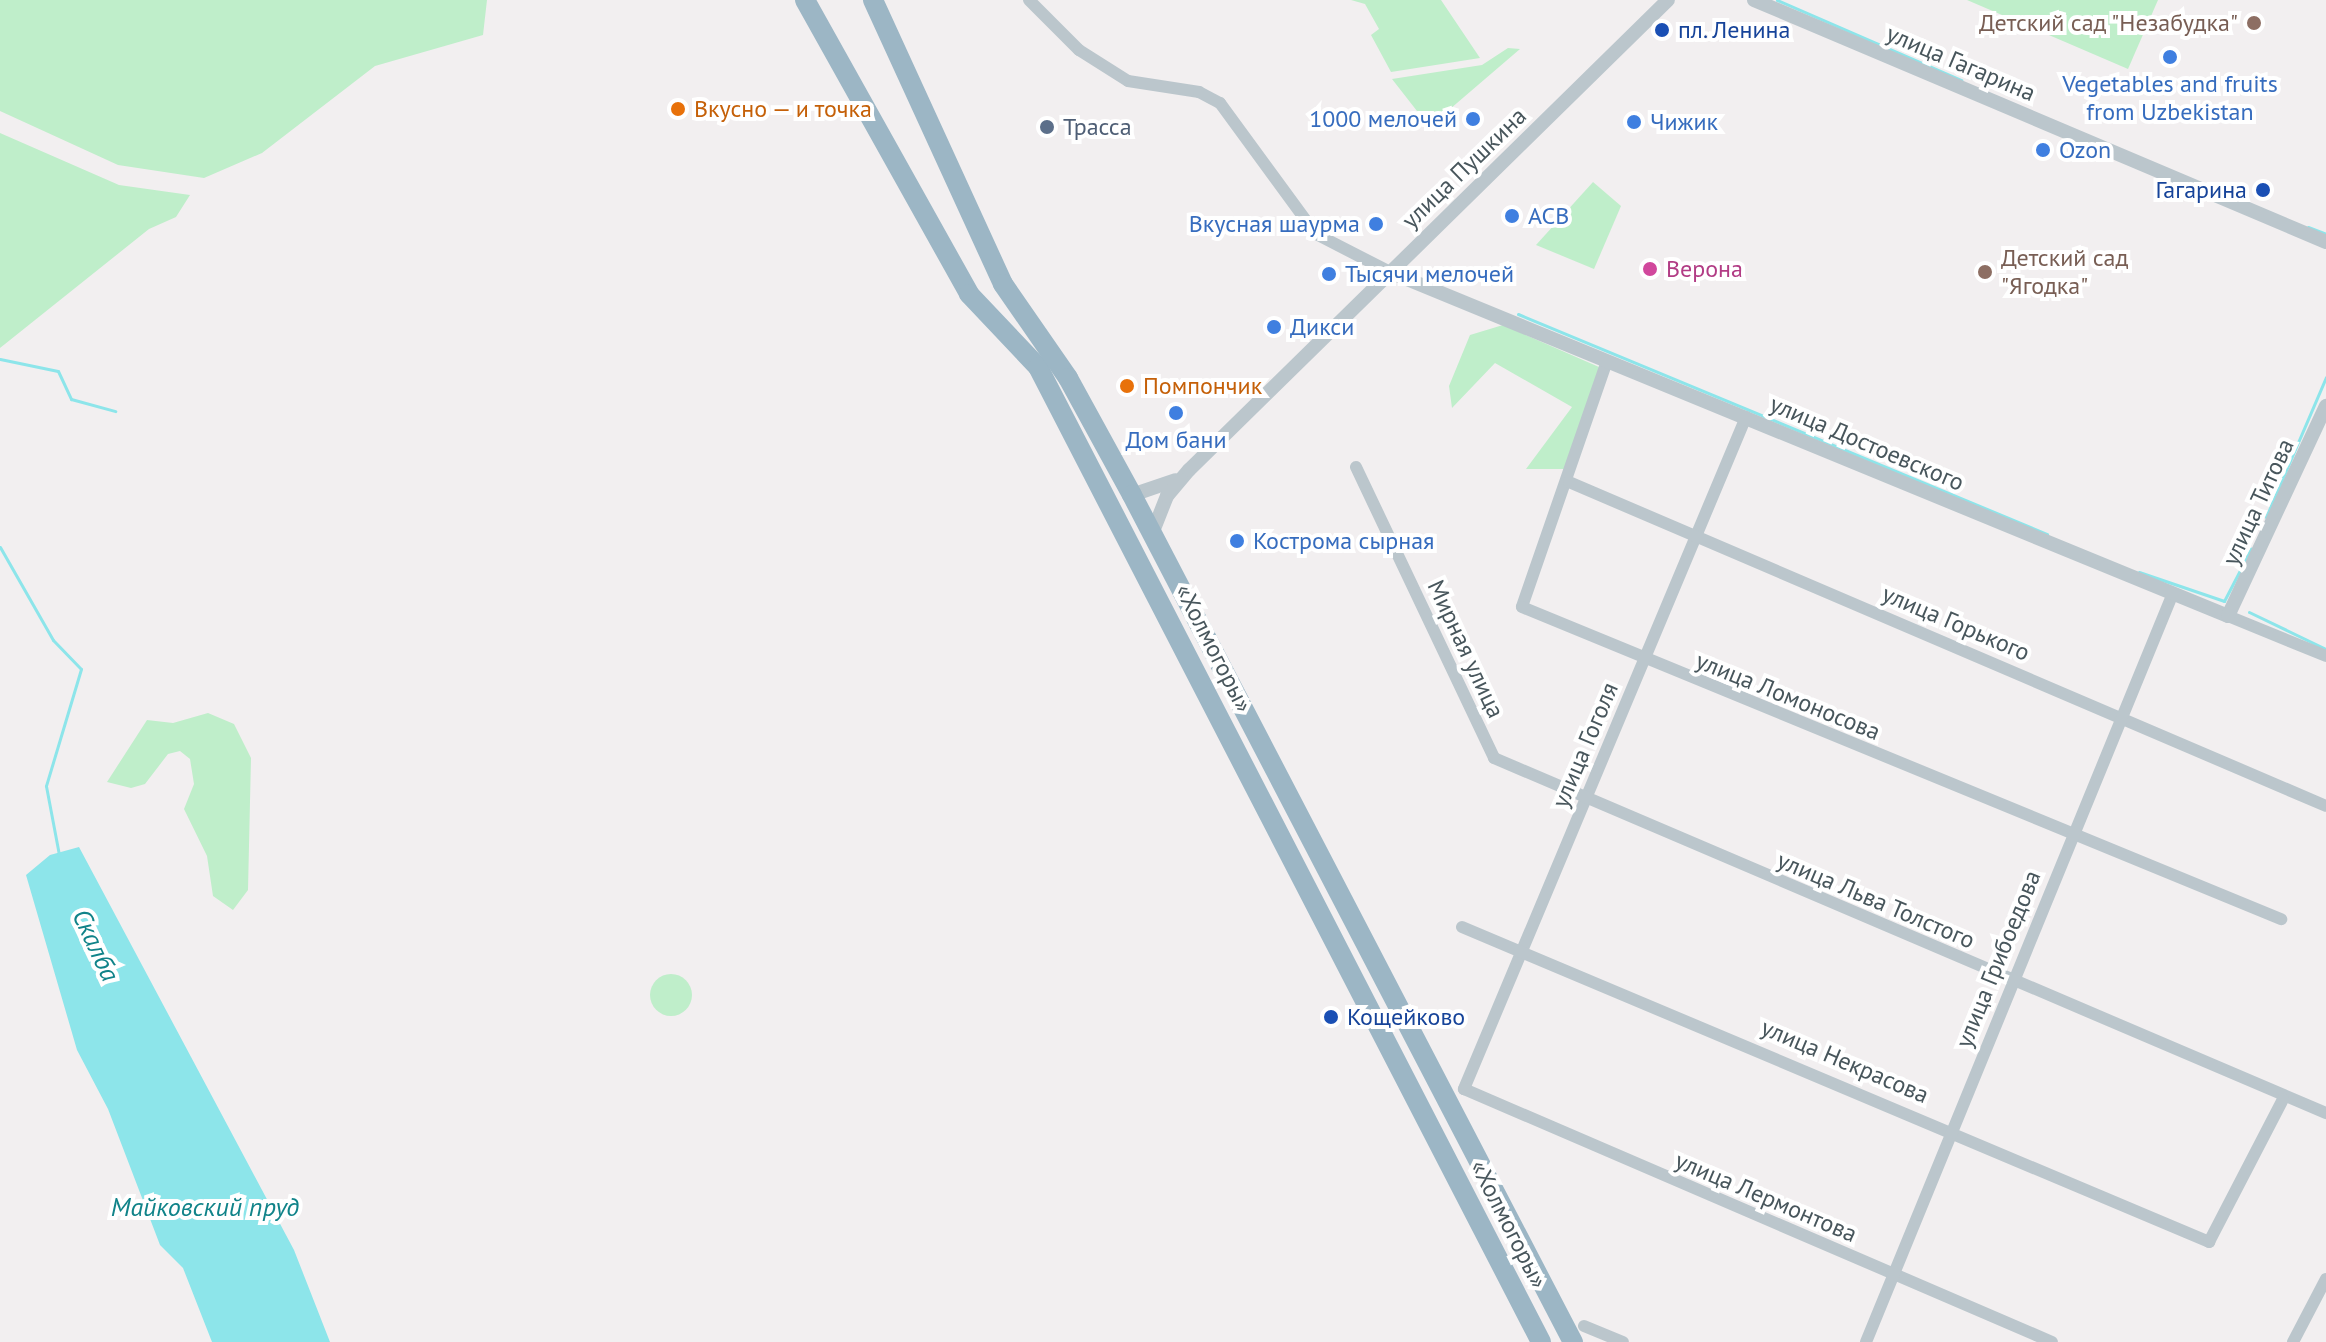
<!DOCTYPE html>
<html>
<head>
<meta charset="utf-8">
<style>
  body { margin:0 }
  #map { position:relative; width:2326px; height:1342px; overflow:hidden; background:#f2eff0; font-family:"PT Sans",sans-serif }
  div>[style] { position:absolute }
  .green>* { inset:0; background:#bfeeca }
  .round { border-radius:50% }
  .water>* { inset:0; background:#8de5ea }
  .stream>* { height:3px; margin:-1.5px; padding:0 1.5px; transform-origin:1.5px; border-radius:1.5px; background:#8de5ea }
  .minor>* { height:12px; margin:-6px; padding:0 6px; transform-origin:6px; border-radius:6px; background:#bbc6cc }
  .tertiary>* { height:14px; margin:-7px; padding:0 7px; transform-origin:7px; border-radius:7px; background:#bbc6cc }
  .trunk>* { height:20px; margin:-10px; padding:0 10px; transform-origin:10px; border-radius:10px; background:#9cb6c5 }
  .dots>* { width:22px; height:22px; translate:-50% -50%; box-sizing:border-box; border:4px solid #fff; border-radius:50% }
  span { translate:-50% -50%; white-space:nowrap; text-align:center; line-height:1.15; -webkit-text-stroke:8px #fff; paint-order:stroke }
  .education-label { font-size:24px; color:#785e54 }
  .right { translate:-100% -50%; text-align:right }
  .left { translate:0 -50%; text-align:left }
  .transit-label { font-size:24px; color:#164399 }
  .street-label { font-size:24px; color:#48565c }
  .shop-label { font-size:24px; color:#366cbe }
  .food-label { font-size:24px; color:#c56008 }
  .service-label { font-size:24px; color:#4e5e75 }
  .hotel-label { font-size:24px; color:#b23c85 }
  .water-label { font-size:26px; color:#108389; font-style:italic }
</style>
</head>
<body>
<div id="map">
  <div class="green">
    <div style="clip-path:polygon(0 0,487px 0,483px 35px,375px 66px,262px 153px,204px 178px,118px 165px,0 111px)"></div>
    <div style="clip-path:polygon(1351px 0,1441px 0,1480px 58px,1391px 72px,1371px 35px,1379px 29px,1365px 4px)"></div>
    <div style="clip-path:polygon(1967px 0,2158px 0,2128px 69px)"></div>
    <div style="clip-path:polygon(1508px 48px,1520px 49px,1436px 121px,1424px 120px,1392px 79px,1482px 65px)"></div>
    <div style="clip-path:polygon(0 133px,119px 185px,190px 195px,176px 217px,149px 229px,0 348px)"></div>
    <div style="clip-path:polygon(1593px 182px,1621px 206px,1594px 269px,1536px 245px)"></div>
    <div style="clip-path:polygon(1503px 325px,1599px 367px,1569px 469px,1526px 469px,1572px 407px,1495px 363px,1452px 408px,1449px 386px,1470px 335px)"></div>
    <div style="clip-path:polygon(208px 713px,234px 724px,251px 758px,248px 890px,233px 910px,213px 896px,207px 856px,184px 809px,194px 784px,190px 759px,180px 751px,168px 754px,145px 784px,131px 788px,107px 782px,147px 720px,173px 723px)"></div>
    <div class="round" style="left:650px;top:974px;width:42px;height:42px"></div>
  </div>
  <div class="water">
    <div style="clip-path:polygon(79px 847px,294px 1250px,330px 1342px,212px 1342px,183px 1268px,160px 1245px,108px 1109px,77px 1050px,26px 875px,50px 855px)"></div>
  </div>
  <div class="stream">
    <div style="left:1777px;top:0;width:201px;rotate:23.5deg"></div>
    <div style="left:2308px;top:227px;width:19px;rotate:21deg"></div>
    <div style="left:1518px;top:314px;width:573px;rotate:22.58deg"></div>
    <div style="left:0;top:359px;width:59px;rotate:11.7deg"></div>
    <div style="left:58px;top:371px;width:31px;rotate:65deg"></div>
    <div style="left:71px;top:399px;width:46px;rotate:15.3deg"></div>
    <div style="left:2266px;top:517px;width:152px;rotate:-66.8deg"></div>
    <div style="left:0;top:547px;width:107px;rotate:60.3deg"></div>
    <div style="left:53px;top:640px;width:40px;rotate:46deg"></div>
    <div style="left:81px;top:669px;width:122px;rotate:106.7deg"></div>
    <div style="left:46px;top:786px;width:70px;rotate:79.3deg"></div>
    <div style="left:2139px;top:572px;width:90px;rotate:18.8deg"></div>
    <div style="left:2224px;top:601px;width:59px;rotate:-62.6deg"></div>
    <div style="left:2249px;top:612px;width:85px;rotate:25.7deg"></div>
  </div>
  <div class="minor">
    <div style="left:1029px;top:0;width:71px;rotate:45deg"></div>
    <div style="left:1079px;top:50px;width:58px;rotate:32.3deg"></div>
    <div style="left:1128px;top:81px;width:72px;rotate:8.8deg"></div>
    <div style="left:1199px;top:92px;width:24px;rotate:28deg"></div>
    <div style="left:1220px;top:103px;width:162px;rotate:53.8deg"></div>
    <div style="left:1316px;top:234px;width:83px;rotate:27.2deg"></div>
    <div style="left:1607px;top:361px;width:260px;rotate:109.1deg"></div>
    <div style="left:1522px;top:607px;width:821px;rotate:22.35deg"></div>
    <div style="left:1746px;top:417px;width:729px;rotate:112.77deg"></div>
    <div style="left:1464px;top:1089px;width:640px;rotate:23.28deg"></div>
    <div style="left:1356px;top:467px;width:322px;rotate:64.6deg"></div>
    <div style="left:1494px;top:758px;width:905px;rotate:23.11deg"></div>
    <div style="left:1569px;top:482px;width:823px;rotate:23.17deg"></div>
    <div style="left:2228px;top:616px;width:106px;rotate:22.2deg"></div>
    <div style="left:1462px;top:927px;width:811px;rotate:22.86deg"></div>
    <div style="left:2209px;top:1242px;width:161px;rotate:-62.6deg"></div>
    <div style="left:1584px;top:1326px;width:42px;rotate:22.3deg"></div>
    <div style="left:1866px;top:1342px;width:809px;rotate:-67.71deg"></div>
    <div style="left:2293px;top:1342px;width:71px;rotate:-62.4deg"></div>
  </div>
  <div class="tertiary">
    <div style="left:1754px;top:0;width:621px;rotate:22.93deg"></div>
    <div style="left:1390px;top:272px;width:906px;rotate:22.32deg"></div>
    <div style="left:2228px;top:616px;width:232px;rotate:-65deg"></div>
    <div style="left:1132px;top:495px;width:46px;rotate:-18.8deg"></div>
    <div style="left:1152px;top:534px;width:41px;rotate:-68.5deg"></div>
    <div style="left:1167px;top:496px;width:34px;rotate:-50deg"></div>
    <div style="left:1189px;top:470px;width:671px;rotate:-44.46deg"></div>
  </div>
  <div class="trunk">
    <div style="left:805px;top:0;width:337px;rotate:60.8deg"></div>
    <div style="left:969px;top:294px;width:100px;rotate:46.6deg"></div>
    <div style="left:1038px;top:367px;width:1097px;rotate:62.71deg"></div>
    <div style="left:873px;top:0;width:312px;rotate:65.4deg"></div>
    <div style="left:1003px;top:284px;width:114px;rotate:55.3deg"></div>
    <div style="left:1068px;top:378px;width:133px;rotate:61.3deg"></div>
    <div style="left:1132px;top:495px;width:955px;rotate:62.5deg"></div>
  </div>
  <div class="dots">
    <div style="left:2254px;top:23px;background:#8d6e63"></div>
    <div style="left:1662px;top:30px;background:#1a4fb4"></div>
    <div style="left:2170px;top:57px;background:#3f7fe0"></div>
    <div style="left:678px;top:109px;background:#e8710a"></div>
    <div style="left:1473px;top:119px;background:#3f7fe0"></div>
    <div style="left:1634px;top:122px;background:#3f7fe0"></div>
    <div style="left:1047px;top:127px;background:#5c6f8a"></div>
    <div style="left:2043px;top:150px;background:#3f7fe0"></div>
    <div style="left:2263px;top:190px;background:#1a4fb4"></div>
    <div style="left:1512px;top:216px;background:#3f7fe0"></div>
    <div style="left:1376px;top:224px;background:#3f7fe0"></div>
    <div style="left:1650px;top:269px;background:#d1479c"></div>
    <div style="left:1985px;top:272px;background:#8d6e63"></div>
    <div style="left:1329px;top:274px;background:#3f7fe0"></div>
    <div style="left:1274px;top:327px;background:#3f7fe0"></div>
    <div style="left:1127px;top:386px;background:#e8710a"></div>
    <div style="left:1176px;top:413px;background:#3f7fe0"></div>
    <div style="left:1237px;top:541px;background:#3f7fe0"></div>
    <div style="left:1331px;top:1017px;background:#1a4fb4"></div>
  </div>
  <div class="education-label">
    <span class="right" style="left:2238px;top:23px">Детский сад "Незабудка"</span>
    <span class="left" style="left:2001px;top:272px">Детский сад<br>"Ягодка"</span>
  </div>
  <div class="transit-label">
    <span class="left" style="left:1678px;top:30px">пл. Ленина</span>
    <span class="right" style="left:2247px;top:190px">Гагарина</span>
    <span class="left" style="left:1347px;top:1017px">Кощейково</span>
  </div>
  <div class="street-label">
    <span style="left:1961px;top:63px;rotate:23deg">улица Гагарина</span>
    <span style="left:1464px;top:168px;rotate:-44deg">улица Пушкина</span>
    <span style="left:1867px;top:443px;rotate:23deg">улица Достоевского</span>
    <span style="left:2258px;top:502px;rotate:-65deg">улица Титова</span>
    <span style="left:1956px;top:623px;rotate:23deg">улица Горького</span>
    <span style="left:1214px;top:648px;rotate:63deg">«Холмогоры»</span>
    <span style="left:1466px;top:649px;rotate:65deg">Мирная улица</span>
    <span style="left:1788px;top:696px;rotate:22deg">улица Ломоносова</span>
    <span style="left:1585px;top:745px;rotate:-67deg">улица Гоголя</span>
    <span style="left:1876px;top:900px;rotate:23deg">улица Льва Толстого</span>
    <span style="left:1998px;top:959px;rotate:-68deg">улица Грибоедова</span>
    <span style="left:1845px;top:1061px;rotate:23deg">улица Некрасова</span>
    <span style="left:1766px;top:1197px;rotate:23deg">улица Лермонтова</span>
    <span style="left:1509px;top:1224px;rotate:63deg">«Холмогоры»</span>
  </div>
  <div class="shop-label">
    <span style="left:2170px;top:98px">Vegetables and fruits<br>from Uzbekistan</span>
    <span class="right" style="left:1457px;top:119px">1000 мелочей</span>
    <span class="left" style="left:1650px;top:122px">Чижик</span>
    <span class="left" style="left:2059px;top:150px">Ozon</span>
    <span class="left" style="left:1528px;top:216px">АСВ</span>
    <span class="right" style="left:1360px;top:224px">Вкусная шаурма</span>
    <span class="left" style="left:1345px;top:274px">Тысячи мелочей</span>
    <span class="left" style="left:1290px;top:327px">Дикси</span>
    <span style="left:1176px;top:440px">Дом бани</span>
    <span class="left" style="left:1253px;top:541px">Кострома сырная</span>
  </div>
  <div class="food-label">
    <span class="left" style="left:694px;top:109px">Вкусно — и точка</span>
    <span class="left" style="left:1143px;top:386px">Помпончик</span>
  </div>
  <div class="service-label">
    <span class="left" style="left:1063px;top:127px">Трасса</span>
  </div>
  <div class="hotel-label">
    <span class="left" style="left:1666px;top:269px">Верона</span>
  </div>
  <div class="water-label">
    <span style="left:96px;top:945px;rotate:65deg">Скалба</span>
    <span style="left:205px;top:1207px">Майковский пруд</span>
  </div>
</div>
</body>
</html>
